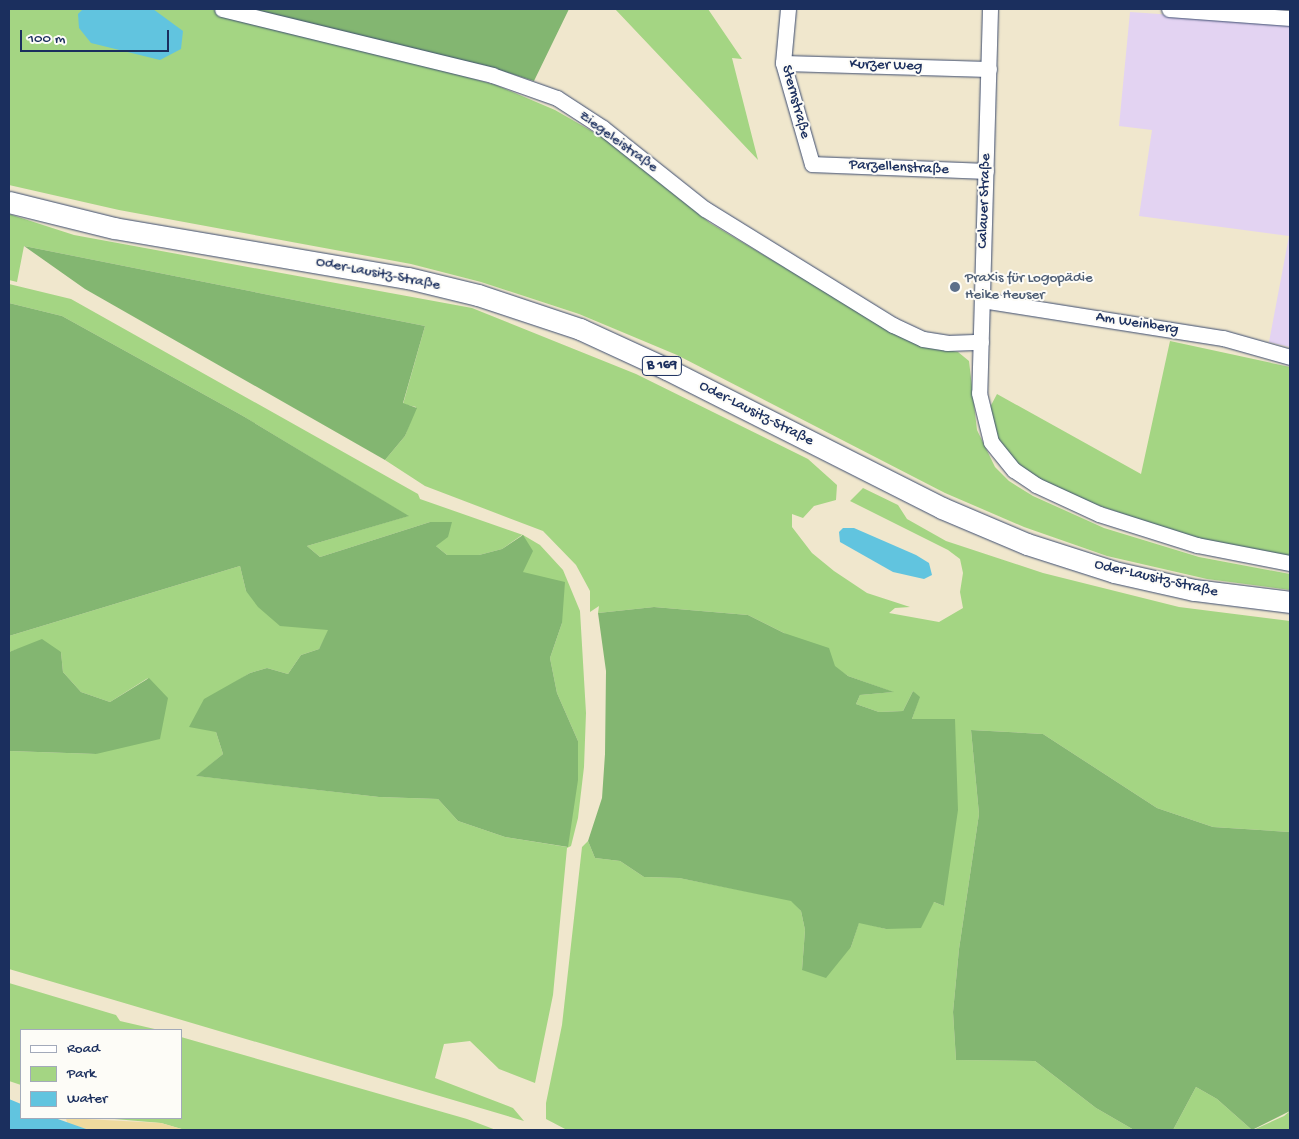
<!DOCTYPE html>
<html>
<head>
<meta charset="utf-8">
<style>
  body { margin:0 }
  #map { position:relative; width:1299px; height:1139px; overflow:hidden; background:#f0e7cd; font-family:"Gochi Hand",sans-serif }
  div>[style] { position:absolute }
  .built>* { inset:0; background:#e3d3f2 }
  .green>* { inset:0; background:#a4d583 }
  .forest>* { inset:0; background:#83b671 }
  .sand>* { inset:0; background:#eeda9e }
  .water>* { inset:0; background:#61c4df }
  .roads { filter:drop-shadow(0 0 1px #3b4b6f) drop-shadow(0 0 1px #3b4b6f) }
  .minor>* { height:15px; margin:-7.5px; padding:0 7.5px; transform-origin:7.5px; border-radius:7.5px; background:#fff }
  .highway>* { height:21px; margin:-10.5px; padding:0 10.5px; transform-origin:10.5px; border-radius:10.5px; background:#fff }
  .dots>* { width:14px; height:14px; translate:-50% -50%; box-sizing:border-box; border:2px solid #fdfcf7; border-radius:50% }
  span { translate:-50% -50%; white-space:nowrap; text-align:center; line-height:1.15; -webkit-text-stroke:4px #fdfcf7; paint-order:stroke }
  .shield-label span { padding:1px 4px; background:#fdfcf7; border:1px solid; border-radius:4px; -webkit-text-stroke-width:0 }
  .shield-label { font-size:14px; color:#1b2f5e; font-weight:700 }
  .street-label { font-size:15px; color:#1b2f5e }
  .service-label { font-size:15px; color:#4e5e75 }
  .left { translate:0 -50%; text-align:left }
  .frame { position:absolute; inset:0; border:10px solid #1b2f5e; pointer-events:none }
  .legend { position:absolute; left:20px; top:1029px; width:162px; height:90px; box-sizing:border-box; background:#fdfcf7; border:1px solid #a3aaba; margin:0; padding:6px 9px; list-style:none; font-size:15px; color:#1b2f5e }
  .legend li { display:flex; align-items:center; gap:10px; height:25px }
  .legend b { width:25px; border:1px solid #a3aaba }
  .scale { position:absolute; left:20px; top:30px; width:149px; height:22px; box-sizing:border-box; border:2px solid #1b2f5e; border-top:0; padding-left:6px; font-size:15px; line-height:18px; white-space:nowrap; color:#1b2f5e; -webkit-text-stroke:4px #fdfcf7; paint-order:stroke }
</style>
</head>
<body>
<div id="map">
  <div class="built">
    <div style="clip-path:polygon(1130px 12px,1290px 23px,1290px 347px,1269px 342px,1289px 236px,1139px 216px,1152px 130px,1119px 126px)"></div>
  </div>
  <div class="green">
    <div style="clip-path:polygon(9px 9px,222px 9px,496px 85px,555px 110px,602px 137px,710px 223px,886px 328px,922px 345px,958px 352px,969px 361px,977px 430px,995px 467px,1009px 481px,1033px 496px,1104px 528px,1199px 557px,1290px 574px,1290px 590px,1207px 579px,1107px 556px,1024px 527px,945px 493px,677px 355px,579px 314px,481px 282px,411px 264px,119px 210px,9px 185px)"></div>
    <div style="clip-path:polygon(615px 9px,708px 9px,742px 59px,732px 58px,758px 160px)"></div>
    <div style="clip-path:polygon(9px 214px,74px 235px,472px 308px,636px 374px,808px 459px,837px 485px,836px 500px,814px 506px,803px 518px,792px 514px,792px 527px,812px 553px,834px 571px,867px 593px,910px 607px,895px 608px,889px 613px,939px 622px,963px 608px,960px 592px,963px 573px,960px 559px,948px 550px,850px 501px,863px 488px,898px 505px,907px 519px,946px 541px,1043px 573px,1179px 607px,1290px 621px,1290px 832px,1213px 827px,1157px 808px,1043px 734px,971px 730px,979px 814px,959px 949px,953px 1012px,956px 1060px,1035px 1061px,1096px 1108px,1134px 1130px,567px 1130px,546px 1119px,546px 1103px,562px 1025px,582px 847px,588px 841px,595px 858px,620px 861px,644px 877px,679px 878px,791px 900px,801px 911px,805px 930px,802px 970px,851px 947px,859px 922px,886px 929px,934px 902px,944px 906px,955px 720px,912px 719px,919px 698px,913px 691px,903px 711px,879px 712px,856px 704px,860px 695px,893px 692px,848px 676px,784px 633px,748px 615px,654px 607px,598px 613px,599px 606px,590px 612px,590px 591px,576px 565px,543px 531px,425px 486px,385px 460px,405px 436px,416px 407px,403px 404px,425px 326px,24px 246px,17px 282px,9px 280px)"></div>
    <div style="clip-path:polygon(9px 284px,71px 299px,418px 494px,420px 499px,523px 535px,540px 545px,563px 570px,580px 611px,586px 713px,584px 767px,578px 818px,571px 846px,567px 848px,553px 995px,535px 1083px,499px 1069px,470px 1041px,444px 1044px,435px 1078px,513px 1108px,524px 1121px,9px 969px,9px 751px,96px 754px,148px 678px,110px 702px,81px 692px,63px 672px,61px 652px,18px 649px,9px 652px,9px 636px,240px 566px,246px 591px,329px 630px,319px 649px,301px 655px,288px 674px,267px 668px,250px 673px,229px 686px,216px 732px,223px 754px,197px 776px,379px 797px,438px 799px,458px 821px,505px 837px,567px 847px,578px 741px,557px 693px,550px 658px,562px 623px,523px 572px,522px 535px,502px 549px,479px 555px,447px 555px,436px 546px,430px 522px,320px 557px,307px 546px,408px 516px,243px 416px,62px 316px,9px 303px)"></div>
    <div style="clip-path:polygon(1170px 341px,1290px 367px,1290px 557px,1193px 538px,1068px 495px,1042px 482px,1020px 466px,997px 441px,988px 411px,997px 394px,1141px 474px)"></div>
    <div style="clip-path:polygon(9px 983px,116px 1015px,120px 1021px,159px 1030px,21px 1030px,21px 1085px,9px 1081px)"></div>
    <div style="clip-path:polygon(181px 1037px,467px 1119px,496px 1130px,185px 1130px,161px 1123px,103px 1118px,181px 1118px)"></div>
    <div style="clip-path:polygon(1196px 1087px,1217px 1099px,1252px 1130px,1173px 1130px)"></div>
    <div style="clip-path:polygon(1290px 1111px,1290px 1130px,1253px 1130px,1284px 1116px)"></div>
  </div>
  <div class="forest">
    <div style="clip-path:polygon(252px 9px,569px 9px,534px 81px,483px 65px,333px 33px)"></div>
    <div style="clip-path:polygon(24px 246px,425px 326px,403px 403px,417px 408px,405px 436px,385px 460px,85px 289px)"></div>
    <div style="clip-path:polygon(9px 303px,62px 316px,243px 416px,409px 516px,307px 546px,320px 557px,430px 522px,452px 522px,448px 537px,436px 546px,447px 555px,479px 555px,502px 549px,523px 535px,533px 551px,523px 572px,565px 582px,562px 623px,550px 658px,557px 693px,578px 741px,578px 780px,568px 847px,505px 837px,458px 821px,438px 799px,379px 797px,196px 776px,223px 754px,216px 732px,189px 727px,204px 699px,250px 673px,267px 668px,288px 674px,301px 655px,319px 649px,328px 630px,280px 626px,258px 607px,246px 591px,240px 566px,9px 636px)"></div>
    <div style="clip-path:polygon(654px 607px,748px 615px,784px 633px,829px 648px,835px 666px,848px 676px,894px 692px,860px 695px,856px 704px,879px 712px,903px 711px,913px 691px,920px 697px,912px 719px,955px 719px,958px 810px,944px 906px,934px 902px,921px 928px,886px 929px,859px 923px,851px 947px,826px 978px,802px 970px,805px 930px,801px 911px,791px 901px,679px 878px,644px 877px,620px 861px,595px 858px,588px 841px,602px 798px,605px 754px,606px 671px,598px 613px)"></div>
    <div style="clip-path:polygon(42px 639px,61px 652px,63px 672px,81px 692px,110px 702px,149px 678px,168px 698px,160px 739px,96px 754px,9px 751px,9px 652px)"></div>
    <div style="clip-path:polygon(971px 730px,1043px 734px,1157px 808px,1213px 827px,1290px 832px,1290px 1111px,1252px 1130px,1217px 1099px,1196px 1087px,1173px 1130px,1134px 1130px,1096px 1108px,1035px 1061px,956px 1060px,953px 1012px,959px 949px,979px 814px)"></div>
  </div>
  <div class="sand">
    <div style="clip-path:polygon(66px 1118px,161px 1123px,185px 1130px,89px 1130px,67px 1123px)"></div>
  </div>
  <div class="water">
    <div style="clip-path:polygon(83px 9px,153px 9px,183px 31px,181px 49px,160px 60px,91px 43px,79px 28px,78px 14px)"></div>
    <div style="clip-path:polygon(843px 528px,854px 528px,916px 555px,929px 563px,932px 575px,924px 579px,893px 572px,840px 542px,839px 532px)"></div>
    <div style="clip-path:polygon(9px 1099px,21px 1104px,21px 1118px,55px 1118px,89px 1130px,9px 1130px)"></div>
  </div>
  <div class="roads">
    <div class="minor">
      <div style="left:222px;top:9px;width:278px;rotate:13.7deg"></div>
      <div style="left:492px;top:75px;width:69px;rotate:19.5deg"></div>
      <div style="left:557px;top:98px;width:55px;rotate:33.1deg"></div>
      <div style="left:603px;top:128px;width:130px;rotate:38.5deg"></div>
      <div style="left:705px;top:209px;width:221px;rotate:31.7deg"></div>
      <div style="left:893px;top:325px;width:33px;rotate:25deg"></div>
      <div style="left:923px;top:339px;width:24px;rotate:9deg"></div>
      <div style="left:947px;top:343px;width:34px;rotate:-2deg"></div>
      <div style="left:788px;top:9px;width:54px;rotate:95.3deg"></div>
      <div style="left:783px;top:63px;width:105px;rotate:74deg"></div>
      <div style="left:812px;top:164px;width:174px;rotate:2.3deg"></div>
      <div style="left:990px;top:9px;width:384px;rotate:91.6deg"></div>
      <div style="left:979px;top:393px;width:50px;rotate:76.2deg"></div>
      <div style="left:991px;top:442px;width:36px;rotate:51deg"></div>
      <div style="left:1014px;top:470px;width:27px;rotate:34deg"></div>
      <div style="left:1036px;top:485px;width:69px;rotate:24.7deg"></div>
      <div style="left:1099px;top:514px;width:103px;rotate:17.6deg"></div>
      <div style="left:1197px;top:545px;width:95px;rotate:11deg"></div>
      <div style="left:1169px;top:9px;width:121px;rotate:4.3deg"></div>
      <div style="left:783px;top:63px;width:206px;rotate:1.7deg"></div>
      <div style="left:982px;top:300px;width:244px;rotate:9deg"></div>
      <div style="left:1223px;top:338px;width:70px;rotate:15.8deg"></div>
    </div>
    <div class="highway">
      <div style="left:9px;top:202px;width:108px;rotate:13.9deg"></div>
      <div style="left:114px;top:228px;width:298px;rotate:9.7deg"></div>
      <div style="left:408px;top:278px;width:72px;rotate:13.7deg"></div>
      <div style="left:478px;top:295px;width:108px;rotate:18.4deg"></div>
      <div style="left:580px;top:329px;width:96px;rotate:24.7deg"></div>
      <div style="left:667px;top:369px;width:308px;rotate:26.8deg"></div>
      <div style="left:942px;top:508px;width:92px;rotate:23deg"></div>
      <div style="left:1027px;top:544px;width:91px;rotate:17.8deg"></div>
      <div style="left:1114px;top:572px;width:82px;rotate:12.7deg"></div>
      <div style="left:1194px;top:590px;width:97px;rotate:7.1deg"></div>
    </div>
  </div>
  <div class="dots">
    <div style="left:955px;top:287px;background:#5c6f8a"></div>
  </div>
  <div class="shield-label">
    <span style="left:662px;top:366px">B 169</span>
  </div>
  <div class="street-label">
    <span style="left:886px;top:66px;rotate:2deg">Kurzer Weg</span>
    <span style="left:795px;top:102px;rotate:75deg">Sternstraße</span>
    <span style="left:618px;top:142px;rotate:36deg">Ziegeleistraße</span>
    <span style="left:899px;top:168px;rotate:3deg">Parzellenstraße</span>
    <span style="left:985px;top:201px;rotate:-88deg">Calauer Straße</span>
    <span style="left:378px;top:274px;rotate:11deg">Oder-Lausitz-Straße</span>
    <span style="left:1137px;top:324px;rotate:9deg">Am Weinberg</span>
    <span style="left:756px;top:414px;rotate:27deg">Oder-Lausitz-Straße</span>
    <span style="left:1156px;top:579px;rotate:13deg">Oder-Lausitz-Straße</span>
  </div>
  <div class="service-label">
    <span class="left" style="left:965px;top:287px">Praxis für Logopädie<br>Heike Heuser</span>
  </div>
  <div class="frame"></div>
  <ul class="legend">
  <li><b style="height:6px;background:#fff"></b>Road</li>
  <li><b style="height:14px;background:#a4d583"></b>Park</li>
  <li><b style="height:14px;background:#61c4df"></b>Water</li>
  </ul>
  <div class="scale">100 m</div>
</div>
</body>
</html>
